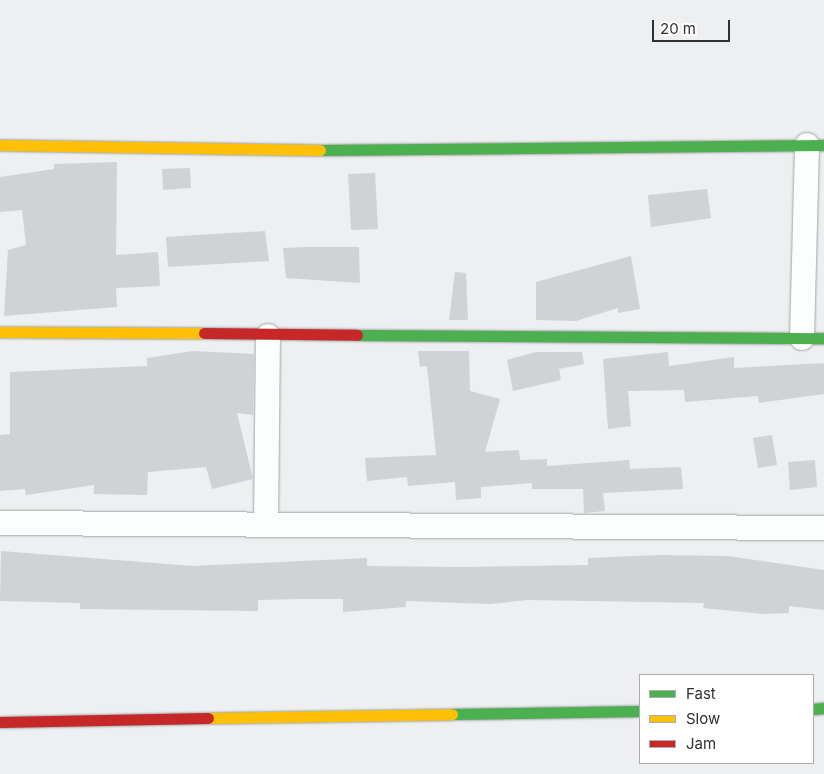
<!DOCTYPE html>
<html>
<head>
<meta charset="utf-8">
<style>
  body { margin:0 }
  #map { position:relative; width:824px; height:774px; overflow:hidden; background:#edeff1; font-family:Inter,sans-serif }
  div>[style] { position:absolute }
  .building>* { inset:0; background:#d0d2d3 }
  .roads { filter:drop-shadow(0 0 1px #a3a5a6) drop-shadow(0 0 1px #a3a5a6) }
  .street>* { height:24px; margin:-12px; padding:0 12px; transform-origin:12px; border-radius:12px; background:#fcfdfd }
  .fast>* { height:11px; margin:-5.5px; padding:0 5.5px; transform-origin:5.5px; border-radius:5.5px; background:#4caf50 }
  .slow>* { height:11px; margin:-5.5px; padding:0 5.5px; transform-origin:5.5px; border-radius:5.5px; background:#ffc107 }
  .jam>* { height:11px; margin:-5.5px; padding:0 5.5px; transform-origin:5.5px; border-radius:5.5px; background:#c62828 }
  span { translate:-50% -50%; white-space:nowrap; text-align:center; line-height:1.15; -webkit-text-stroke:4.5px #fff; paint-order:stroke }
  .legend { position:absolute; left:639px; top:674px; width:175px; height:90px; box-sizing:border-box; background:#fff; border:1px solid #acacad; margin:0; padding:6px 9px; list-style:none; font-size:15px; color:#2f3031 }
  .legend li { display:flex; align-items:center; gap:10px; height:25px }
  .legend b { width:25px; border:1px solid #acacad }
  .scale { position:absolute; left:652px; top:20px; width:78px; height:22px; box-sizing:border-box; border:2px solid #2f3031; border-top:0; padding-left:6px; font-size:15px; line-height:18px; white-space:nowrap; color:#2f3031; -webkit-text-stroke:4px #fff; paint-order:stroke }
</style>
</head>
<body>
<div id="map">
  <div class="building">
    <div style="clip-path:polygon(117px 162px,116px 255px,158px 252px,160px 286px,116px 288px,117px 307px,4px 316px,8px 250px,26px 245px,22px 210px,0 212px,0 177px,54px 169px,54px 164px)"></div>
    <div style="clip-path:polygon(190px 168px,191px 188px,163px 190px,162px 169px)"></div>
    <div style="clip-path:polygon(375px 173px,378px 229px,351px 230px,348px 174px)"></div>
    <div style="clip-path:polygon(707px 189px,711px 218px,651px 227px,648px 195px)"></div>
    <div style="clip-path:polygon(265px 231px,269px 261px,168px 267px,166px 237px)"></div>
    <div style="clip-path:polygon(304px 247px,359px 247px,360px 283px,286px 278px,283px 248px)"></div>
    <div style="clip-path:polygon(631px 256px,640px 309px,618px 313px,618px 308px,576px 321px,536px 320px,536px 282px)"></div>
    <div style="clip-path:polygon(455px 272px,466px 273px,468px 320px,449px 320px)"></div>
    <div style="clip-path:polygon(193px 351px,254px 354px,253px 415px,237px 413px,253px 479px,212px 489px,206px 467px,148px 472px,147px 495px,94px 494px,94px 485px,26px 495px,25px 489px,0 491px,0 435px,10px 434px,10px 372px,147px 366px,147px 358px)"></div>
    <div style="clip-path:polygon(418px 351px,469px 351px,470px 391px,500px 399px,485px 452px,519px 450px,520px 460px,547px 459px,547px 466px,629px 460px,630px 469px,681px 467px,683px 489px,603px 493px,605px 511px,584px 513px,583px 489px,532px 489px,532px 483px,481px 487px,481px 498px,456px 500px,455px 482px,408px 486px,407px 477px,367px 481px,365px 458px,436px 455px,427px 366px,420px 367px)"></div>
    <div style="clip-path:polygon(536px 352px,582px 352px,584px 364px,559px 369px,561px 380px,513px 391px,507px 360px)"></div>
    <div style="clip-path:polygon(668px 352px,669px 366px,734px 357px,734px 368px,824px 363px,824px 394px,759px 403px,758px 396px,685px 402px,684px 390px,628px 391px,631px 426px,608px 429px,603px 359px)"></div>
    <div style="clip-path:polygon(772px 435px,777px 465px,758px 468px,753px 438px)"></div>
    <div style="clip-path:polygon(815px 460px,817px 487px,790px 490px,788px 462px)"></div>
    <div style="clip-path:polygon(1px 551px,193px 566px,367px 558px,367px 566px,463px 567px,588px 565px,588px 558px,658px 555px,728px 556px,824px 570px,824px 610px,789px 606px,789px 613px,765px 614px,703px 608px,704px 603px,528px 600px,490px 604px,406px 601px,406px 607px,343px 612px,343px 599px,300px 599px,258px 600px,258px 611px,80px 609px,80px 603px,0 601px)"></div>
  </div>
  <div class="roads">
    <div class="street">
      <div style="left:802px;top:338px;width:193px;rotate:-88.5deg"></div>
      <div style="left:0;top:523px;width:824px;rotate:0.35deg"></div>
      <div style="left:266px;top:524px;width:188px;rotate:-89.4deg"></div>
    </div>
    <div class="fast">
      <div style="left:320px;top:150px;width:504px;rotate:-0.57deg"></div>
      <div style="left:357px;top:335px;width:467px;rotate:0.4deg"></div>
      <div style="left:813px;top:709px;width:11px;rotate:-5deg"></div>
      <div style="left:452px;top:714px;width:188px;rotate:-0.9deg"></div>
    </div>
    <div class="slow">
      <div style="left:0;top:145px;width:320px;rotate:0.9deg"></div>
      <div style="left:0;top:332px;width:204px;rotate:0.3deg"></div>
      <div style="left:208px;top:718px;width:244px;rotate:-0.9deg"></div>
    </div>
    <div class="jam">
      <div style="left:204px;top:333px;width:153px;rotate:0.7deg"></div>
      <div style="left:0;top:722px;width:208px;rotate:-1.1deg"></div>
    </div>
  </div>
  <ul class="legend">
  <li><b style="height:6px;background:#4caf50"></b>Fast</li>
  <li><b style="height:6px;background:#ffc107"></b>Slow</li>
  <li><b style="height:6px;background:#c62828"></b>Jam</li>
  </ul>
  <div class="scale">20 m</div>
</div>
</body>
</html>
